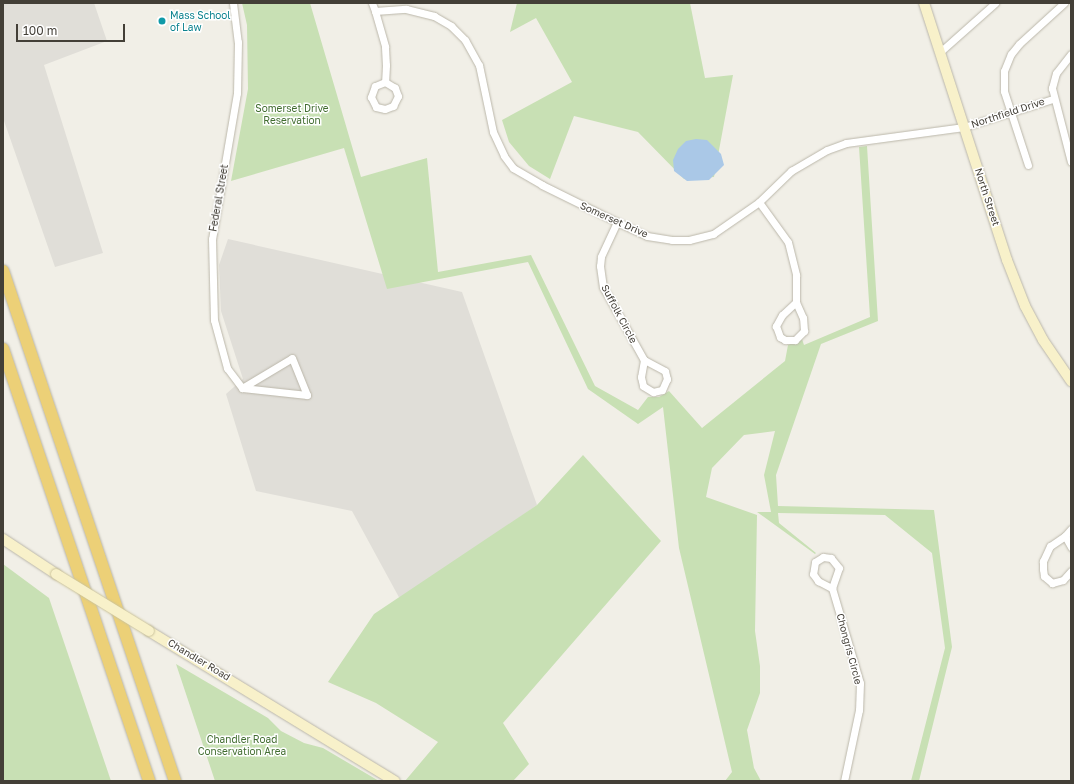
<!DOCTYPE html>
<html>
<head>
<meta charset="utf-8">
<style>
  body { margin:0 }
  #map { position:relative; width:1074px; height:784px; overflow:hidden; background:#f1efe7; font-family:"Golos Text",sans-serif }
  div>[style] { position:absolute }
  .industrial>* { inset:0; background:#e0ded8 }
  .green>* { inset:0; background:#c8e0b4 }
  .water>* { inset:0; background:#aac8e7 }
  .roads { filter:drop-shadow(0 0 1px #bbb7aa) drop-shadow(0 0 1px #bbb7aa) }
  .street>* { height:7px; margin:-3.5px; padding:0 3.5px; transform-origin:3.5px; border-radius:3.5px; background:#fff }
  .secondary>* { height:10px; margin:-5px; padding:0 5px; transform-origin:5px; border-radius:5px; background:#f8f1ca }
  .highway>* { height:12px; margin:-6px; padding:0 6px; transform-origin:6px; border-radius:6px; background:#ecd077 }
  .bridges { filter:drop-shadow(0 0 1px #cbc39b) drop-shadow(0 0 1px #cbc39b) }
  .secondary-bridge>* { height:10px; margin:-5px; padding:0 5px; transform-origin:5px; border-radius:5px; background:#f8f1ca }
  .dots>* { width:11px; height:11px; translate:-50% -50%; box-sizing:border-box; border:2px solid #fff; border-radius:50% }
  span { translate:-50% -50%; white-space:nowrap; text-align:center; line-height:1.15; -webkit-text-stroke:3px #fff; paint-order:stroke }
  .culture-label { font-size:10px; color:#0d838f }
  .left { translate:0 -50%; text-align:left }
  .park-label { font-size:10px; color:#426d31 }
  .street-label { font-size:10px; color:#433f37 }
  .frame { position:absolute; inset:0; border:4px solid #433f37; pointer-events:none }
  .scale { position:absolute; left:16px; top:24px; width:109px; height:18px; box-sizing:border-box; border:2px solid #433f37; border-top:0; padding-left:5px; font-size:12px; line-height:14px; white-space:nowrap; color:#433f37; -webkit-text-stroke:3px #fff; paint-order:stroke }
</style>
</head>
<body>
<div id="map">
  <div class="industrial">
    <div style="clip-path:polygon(3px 3px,94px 3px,107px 41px,44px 65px,103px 253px,55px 267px,3px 118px)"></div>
    <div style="clip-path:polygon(228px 239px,462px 292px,537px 505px,401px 601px,352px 511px,256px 491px,226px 394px,243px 379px,221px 311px,219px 265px)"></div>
  </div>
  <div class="green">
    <div style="clip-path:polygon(242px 3px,310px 3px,361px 177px,427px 158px,438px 272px,531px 255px,595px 386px,638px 410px,648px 397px,659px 397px,669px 391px,702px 428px,785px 361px,788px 345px,802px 339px,804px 345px,870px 317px,859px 147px,867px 146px,878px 321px,821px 344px,776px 475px,778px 506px,934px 510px,952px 647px,919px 781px,911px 781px,945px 648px,932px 553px,885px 515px,778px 513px,779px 523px,816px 553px,815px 554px,757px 512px,771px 512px,764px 475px,775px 431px,744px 435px,712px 468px,706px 497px,757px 515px,755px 631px,760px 666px,760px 693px,747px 730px,754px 768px,761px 781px,725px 781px,732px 772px,679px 548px,663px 407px,638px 424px,588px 389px,528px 262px,387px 289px,344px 148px,231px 181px,248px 89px,247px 25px)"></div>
    <div style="clip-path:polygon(517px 3px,690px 3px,705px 78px,733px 75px,714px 177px,684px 179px,638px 132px,574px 116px,550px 179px,529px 166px,509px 142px,502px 120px,572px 82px,536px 18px,510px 32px)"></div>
    <div style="clip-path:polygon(583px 455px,661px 541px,503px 723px,529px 764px,513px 781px,405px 781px,438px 742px,376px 703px,328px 682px,374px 614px,537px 505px)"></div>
    <div style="clip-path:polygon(3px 564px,49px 598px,111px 781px,3px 781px)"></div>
    <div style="clip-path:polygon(176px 664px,268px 718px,281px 731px,304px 743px,323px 748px,379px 781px,215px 781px)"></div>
  </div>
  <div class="water">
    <div style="clip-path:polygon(696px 139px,707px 140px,721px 154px,724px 165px,709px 180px,687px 181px,674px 171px,673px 160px,678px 149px,686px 141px)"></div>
  </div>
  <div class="roads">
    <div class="street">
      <div style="left:233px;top:3px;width:39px;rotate:83deg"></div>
      <div style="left:238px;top:42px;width:51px;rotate:91.1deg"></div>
      <div style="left:237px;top:93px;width:148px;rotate:99.7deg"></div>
      <div style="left:212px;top:239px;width:81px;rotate:88.6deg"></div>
      <div style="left:214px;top:320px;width:50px;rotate:74.8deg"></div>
      <div style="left:227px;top:368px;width:25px;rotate:53deg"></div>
      <div style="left:242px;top:388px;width:58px;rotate:-31deg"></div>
      <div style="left:292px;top:358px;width:40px;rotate:68deg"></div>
      <div style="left:307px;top:395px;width:65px;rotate:-173.9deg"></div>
      <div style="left:372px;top:3px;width:9px;rotate:69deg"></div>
      <div style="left:375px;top:11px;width:31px;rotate:-4deg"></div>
      <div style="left:406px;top:9px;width:29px;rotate:14deg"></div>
      <div style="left:434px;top:16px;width:20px;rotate:30deg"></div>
      <div style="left:451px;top:26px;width:20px;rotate:45deg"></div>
      <div style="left:465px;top:40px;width:29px;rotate:61deg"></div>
      <div style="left:479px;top:65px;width:68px;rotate:78.2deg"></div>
      <div style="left:493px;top:132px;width:26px;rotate:65deg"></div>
      <div style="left:504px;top:156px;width:15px;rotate:53deg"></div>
      <div style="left:513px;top:168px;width:34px;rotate:30deg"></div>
      <div style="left:542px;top:185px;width:84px;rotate:26.3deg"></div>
      <div style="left:617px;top:222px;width:33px;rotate:25deg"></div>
      <div style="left:647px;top:236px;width:25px;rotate:9deg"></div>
      <div style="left:672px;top:240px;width:17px"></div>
      <div style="left:689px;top:240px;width:25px;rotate:-14deg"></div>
      <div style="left:713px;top:234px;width:56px;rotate:-34.8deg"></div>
      <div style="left:759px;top:202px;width:45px;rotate:-44.1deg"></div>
      <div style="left:791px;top:171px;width:42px;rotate:-30.3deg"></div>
      <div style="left:827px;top:150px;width:20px;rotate:-20deg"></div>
      <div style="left:846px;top:143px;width:119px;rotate:-7.7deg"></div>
      <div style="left:964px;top:127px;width:93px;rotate:-17.5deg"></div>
      <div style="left:375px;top:11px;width:37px;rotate:74deg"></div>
      <div style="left:385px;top:47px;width:18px;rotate:87deg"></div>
      <div style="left:386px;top:65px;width:17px;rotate:93deg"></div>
      <div style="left:385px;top:82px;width:11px;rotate:158deg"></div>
      <div style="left:375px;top:86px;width:12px;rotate:110deg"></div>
      <div style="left:371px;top:97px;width:11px;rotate:63deg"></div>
      <div style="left:376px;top:107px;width:9px;rotate:13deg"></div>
      <div style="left:385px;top:109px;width:9px;rotate:-21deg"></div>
      <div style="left:393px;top:106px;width:11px;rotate:-63deg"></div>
      <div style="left:398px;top:96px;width:9px;rotate:-111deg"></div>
      <div style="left:395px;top:88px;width:12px;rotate:-149deg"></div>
      <div style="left:940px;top:52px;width:74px;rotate:-41.7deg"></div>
      <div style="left:1071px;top:54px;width:24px;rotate:128deg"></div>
      <div style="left:1056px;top:73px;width:16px;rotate:105deg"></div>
      <div style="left:1052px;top:88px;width:76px;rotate:75.6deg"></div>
      <div style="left:1028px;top:165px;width:78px;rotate:-108deg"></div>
      <div style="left:1004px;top:91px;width:20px;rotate:-90deg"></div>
      <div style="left:1004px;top:71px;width:18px;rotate:-68deg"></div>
      <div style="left:1011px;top:54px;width:13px;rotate:-51deg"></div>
      <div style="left:1019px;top:44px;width:61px;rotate:-42.3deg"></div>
      <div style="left:759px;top:202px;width:49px;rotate:54.1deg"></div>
      <div style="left:788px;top:242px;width:34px;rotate:76deg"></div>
      <div style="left:796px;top:275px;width:27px;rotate:90deg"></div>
      <div style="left:796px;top:302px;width:19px;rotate:137deg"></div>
      <div style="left:782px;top:315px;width:13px;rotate:119deg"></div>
      <div style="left:776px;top:326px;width:12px;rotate:70deg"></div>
      <div style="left:780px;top:337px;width:6px;rotate:31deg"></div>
      <div style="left:785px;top:340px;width:10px"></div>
      <div style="left:795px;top:340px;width:13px;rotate:-45deg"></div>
      <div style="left:804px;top:331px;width:13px;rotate:-94deg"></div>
      <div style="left:803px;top:318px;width:17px;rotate:-114deg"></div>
      <div style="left:617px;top:222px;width:38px;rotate:115deg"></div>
      <div style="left:601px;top:257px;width:9px;rotate:96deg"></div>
      <div style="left:600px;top:266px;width:21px;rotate:82deg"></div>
      <div style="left:603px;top:287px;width:84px;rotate:60.7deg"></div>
      <div style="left:644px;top:360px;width:17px;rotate:100deg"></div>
      <div style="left:641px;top:377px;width:9px;rotate:77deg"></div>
      <div style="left:643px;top:386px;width:12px;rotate:31deg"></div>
      <div style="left:653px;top:392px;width:9px;rotate:-13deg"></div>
      <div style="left:662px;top:390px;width:12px;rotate:-66deg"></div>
      <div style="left:667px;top:379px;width:8px;rotate:-104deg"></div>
      <div style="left:665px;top:371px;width:24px;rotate:-152deg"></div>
      <div style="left:1071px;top:529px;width:9px;rotate:131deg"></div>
      <div style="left:1065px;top:536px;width:18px;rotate:146deg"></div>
      <div style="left:1050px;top:546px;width:17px;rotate:115deg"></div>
      <div style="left:1043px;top:561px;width:8px;rotate:90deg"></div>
      <div style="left:1043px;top:569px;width:7px;rotate:82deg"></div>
      <div style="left:1044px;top:576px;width:11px;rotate:41deg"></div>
      <div style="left:1052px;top:583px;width:11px;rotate:-15deg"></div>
      <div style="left:1063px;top:580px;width:12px;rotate:-48deg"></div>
      <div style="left:1065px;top:536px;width:13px;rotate:61deg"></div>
      <div style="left:832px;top:588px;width:21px;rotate:-71deg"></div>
      <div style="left:839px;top:568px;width:13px;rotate:-129deg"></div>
      <div style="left:831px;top:558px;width:8px;rotate:-173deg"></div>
      <div style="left:823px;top:557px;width:9px;rotate:148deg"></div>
      <div style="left:815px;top:562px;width:12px;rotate:99deg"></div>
      <div style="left:813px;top:574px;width:9px;rotate:54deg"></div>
      <div style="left:818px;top:581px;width:16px;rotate:27deg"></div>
      <div style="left:832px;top:588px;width:99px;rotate:73.6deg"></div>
      <div style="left:860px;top:683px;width:27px;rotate:92deg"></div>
      <div style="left:859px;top:710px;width:73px;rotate:101.9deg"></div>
    </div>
    <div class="secondary">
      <div style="left:924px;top:3px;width:270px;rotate:72.1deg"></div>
      <div style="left:1007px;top:260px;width:49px;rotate:68.6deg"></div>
      <div style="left:1025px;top:306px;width:38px;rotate:62deg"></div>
      <div style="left:1043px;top:340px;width:50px;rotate:55.7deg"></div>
      <div style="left:3px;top:539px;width:64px;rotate:33.4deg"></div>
      <div style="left:149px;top:631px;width:288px;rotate:31.4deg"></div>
    </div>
    <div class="highway">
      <div style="left:3px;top:271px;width:538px;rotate:71.36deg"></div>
      <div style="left:3px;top:349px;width:456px;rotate:71.3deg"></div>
    </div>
  </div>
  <div class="bridges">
    <div class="secondary-bridge">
      <div style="left:56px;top:574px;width:109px;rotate:31.5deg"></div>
    </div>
  </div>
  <div class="dots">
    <div style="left:162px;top:21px;background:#0f9aa8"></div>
  </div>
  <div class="culture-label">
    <span class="left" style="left:170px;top:21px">Mass School<br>of Law</span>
  </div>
  <div class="park-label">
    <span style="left:292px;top:114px">Somerset Drive<br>Reservation</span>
    <span style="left:242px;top:745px">Chandler Road<br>Conservation Area</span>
  </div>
  <div class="street-label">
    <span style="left:1008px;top:113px;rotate:-18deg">Northfield Drive</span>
    <span style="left:987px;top:197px;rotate:72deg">North Street</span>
    <span style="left:219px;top:198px;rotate:-80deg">Federal Street</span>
    <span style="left:614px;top:220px;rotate:24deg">Somerset Drive</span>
    <span style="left:619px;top:314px;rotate:62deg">Suffolk Circle</span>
    <span style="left:849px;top:649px;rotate:75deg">Chongris Circle</span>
    <span style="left:199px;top:660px;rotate:31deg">Chandler Road</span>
  </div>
  <div class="frame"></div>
  <div class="scale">100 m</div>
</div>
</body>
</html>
